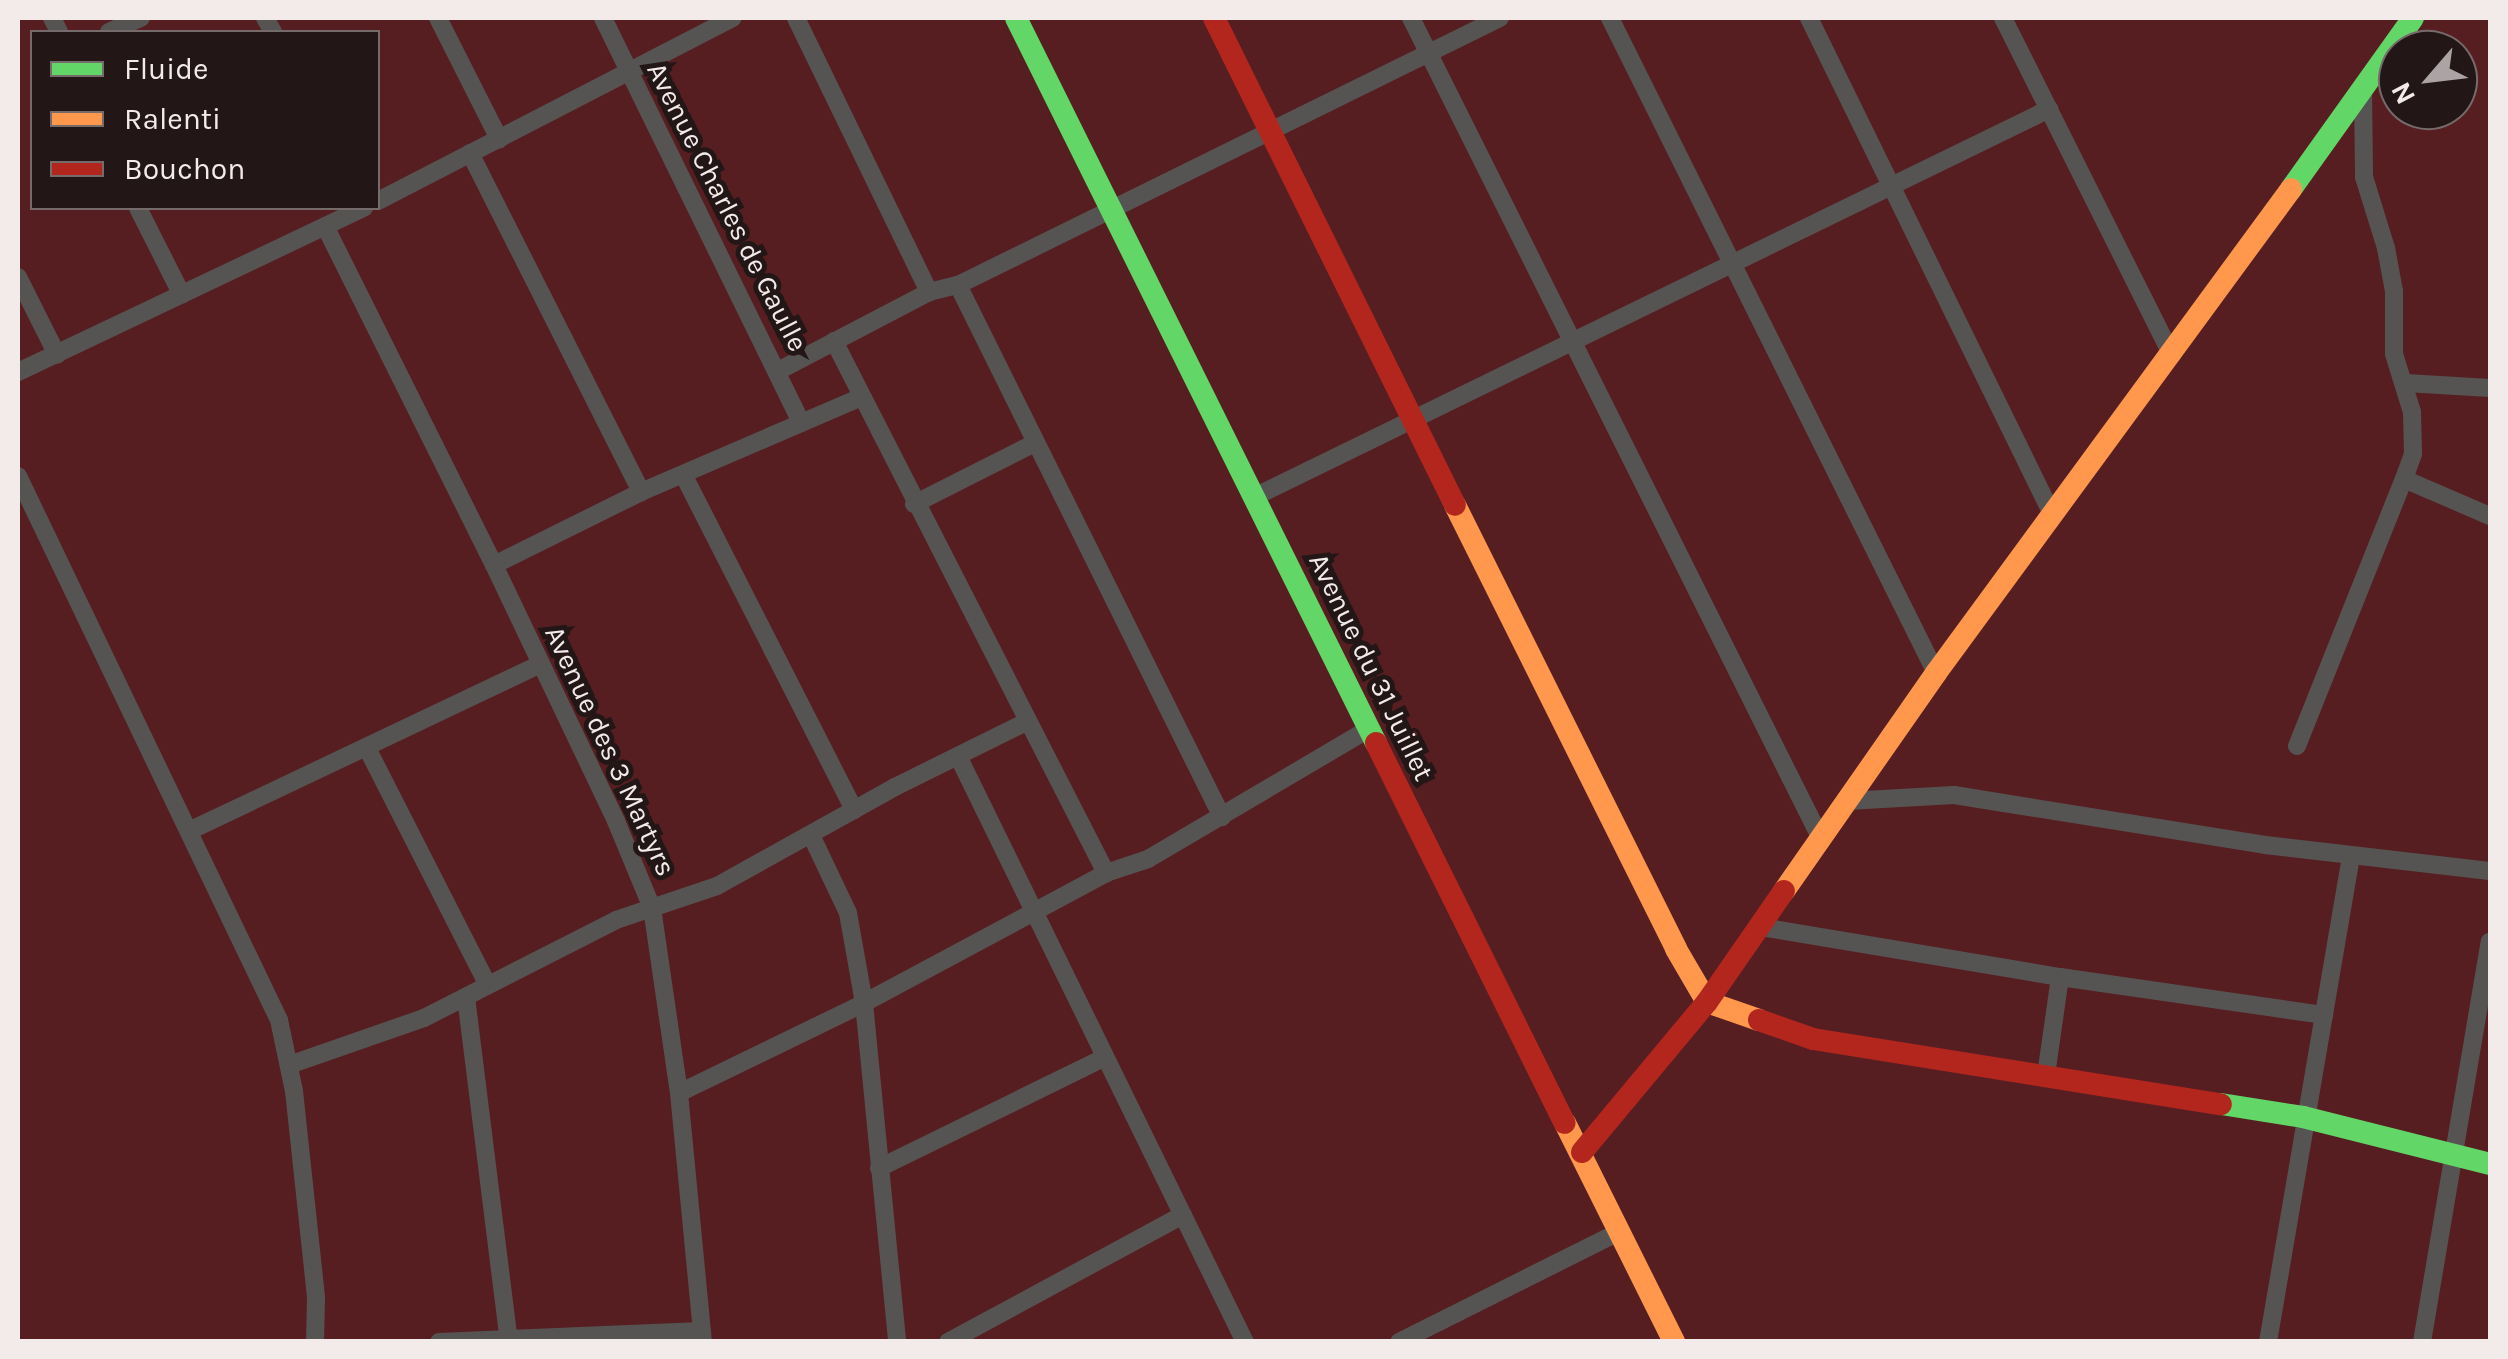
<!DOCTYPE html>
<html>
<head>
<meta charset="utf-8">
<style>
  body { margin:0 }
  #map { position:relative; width:2508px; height:1359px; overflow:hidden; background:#292323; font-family:Karla,sans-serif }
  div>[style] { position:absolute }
  .green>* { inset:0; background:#571e21 }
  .street>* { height:18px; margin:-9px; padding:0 9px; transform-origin:9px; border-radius:9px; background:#565453 }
  .fast>* { height:22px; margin:-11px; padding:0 11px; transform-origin:11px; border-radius:11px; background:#63d668 }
  .slow>* { height:22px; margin:-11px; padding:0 11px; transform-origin:11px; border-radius:11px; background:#ff974d }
  .jam>* { height:22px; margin:-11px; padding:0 11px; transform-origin:11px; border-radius:11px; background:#b3261e }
  span { translate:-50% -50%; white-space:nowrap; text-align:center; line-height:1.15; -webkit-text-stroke:10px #221716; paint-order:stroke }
  .street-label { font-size:28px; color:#f3eaea }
  .frame { position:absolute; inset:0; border:20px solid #f3eaea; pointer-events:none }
  .legend { position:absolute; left:30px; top:30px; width:350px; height:180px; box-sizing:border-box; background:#221716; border:2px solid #766b6b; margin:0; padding:12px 18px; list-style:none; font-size:30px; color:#f3eaea }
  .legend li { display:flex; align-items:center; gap:20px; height:50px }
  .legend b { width:50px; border:2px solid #766b6b }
  .north { position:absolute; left:2378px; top:30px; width:100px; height:100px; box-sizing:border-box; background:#221716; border:2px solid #766b6b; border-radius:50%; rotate:242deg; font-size:28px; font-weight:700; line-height:40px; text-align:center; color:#f3eaea }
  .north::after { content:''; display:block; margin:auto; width:35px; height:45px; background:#aca4a4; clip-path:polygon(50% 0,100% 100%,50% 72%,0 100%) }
</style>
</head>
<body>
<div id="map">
  <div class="green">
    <div style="clip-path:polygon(evenodd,18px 18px,2490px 18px,2490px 1341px,18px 1341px,18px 18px,32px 32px,378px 32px,378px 208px,32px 208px,32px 32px,18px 18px,2398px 50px,2458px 50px,2458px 110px,2398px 110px,2398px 50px)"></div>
  </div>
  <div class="street">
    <div style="left:52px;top:18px;width:16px;rotate:63deg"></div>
    <div style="left:265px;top:18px;width:16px;rotate:60deg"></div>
    <div style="left:438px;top:18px;width:136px;rotate:63.2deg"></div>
    <div style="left:603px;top:18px;width:449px;rotate:63.9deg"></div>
    <div style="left:796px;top:18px;width:305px;rotate:64.1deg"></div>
    <div style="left:1411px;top:18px;width:915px;rotate:63.46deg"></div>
    <div style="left:1610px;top:18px;width:732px;rotate:63.54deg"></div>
    <div style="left:1809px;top:18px;width:552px;rotate:63.9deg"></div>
    <div style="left:2003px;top:18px;width:377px;rotate:63.4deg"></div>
    <div style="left:109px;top:32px;width:35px;rotate:-24deg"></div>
    <div style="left:2363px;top:91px;width:86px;rotate:89.3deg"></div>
    <div style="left:2364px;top:177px;width:74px;rotate:72.8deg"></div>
    <div style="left:2386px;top:248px;width:44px;rotate:79.5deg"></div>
    <div style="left:2394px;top:291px;width:63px;rotate:90deg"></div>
    <div style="left:2394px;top:354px;width:61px;rotate:72.8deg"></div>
    <div style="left:2412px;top:412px;width:42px;rotate:88.6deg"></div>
    <div style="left:2413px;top:454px;width:27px;rotate:110deg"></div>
    <div style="left:2404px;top:479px;width:94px;rotate:23.3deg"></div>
    <div style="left:470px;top:153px;width:380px;rotate:63.2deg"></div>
    <div style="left:378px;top:201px;width:399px;rotate:-27.3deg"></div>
    <div style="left:138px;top:208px;width:97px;rotate:63.2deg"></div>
    <div style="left:325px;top:226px;width:379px;rotate:63.5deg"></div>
    <div style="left:494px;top:565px;width:284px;rotate:64.5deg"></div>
    <div style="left:616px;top:821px;width:94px;rotate:67.5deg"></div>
    <div style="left:652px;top:908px;width:187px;rotate:81.7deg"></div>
    <div style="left:679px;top:1093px;width:250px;rotate:84.5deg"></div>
    <div style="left:18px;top:277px;width:87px;rotate:63.4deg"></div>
    <div style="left:958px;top:285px;width:594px;rotate:63.61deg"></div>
    <div style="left:834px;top:341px;width:598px;rotate:62.92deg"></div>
    <div style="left:778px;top:371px;width:170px;rotate:-27.6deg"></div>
    <div style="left:929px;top:292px;width:30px;rotate:-14deg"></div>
    <div style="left:958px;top:285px;width:604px;rotate:-26.23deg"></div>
    <div style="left:18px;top:372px;width:383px;rotate:-25.4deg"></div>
    <div style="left:2406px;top:383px;width:84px;rotate:3.4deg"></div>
    <div style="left:18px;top:476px;width:603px;rotate:64.37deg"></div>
    <div style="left:279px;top:1020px;width:73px;rotate:78.1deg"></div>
    <div style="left:294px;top:1091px;width:208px;rotate:83.9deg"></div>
    <div style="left:316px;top:1298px;width:44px;rotate:91.3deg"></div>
    <div style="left:684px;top:476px;width:375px;rotate:63deg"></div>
    <div style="left:1254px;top:497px;width:885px;rotate:-26.01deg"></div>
    <div style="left:914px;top:504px;width:136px;rotate:-26.8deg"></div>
    <div style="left:494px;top:565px;width:164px;rotate:-26.4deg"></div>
    <div style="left:641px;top:492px;width:237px;rotate:-23.3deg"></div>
    <div style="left:2297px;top:746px;width:288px;rotate:-68.2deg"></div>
    <div style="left:367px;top:748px;width:266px;rotate:63deg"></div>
    <div style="left:958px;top:756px;width:653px;rotate:63.91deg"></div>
    <div style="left:1847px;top:801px;width:107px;rotate:-3.2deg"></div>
    <div style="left:1954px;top:795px;width:315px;rotate:9.1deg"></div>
    <div style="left:2265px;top:845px;width:226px;rotate:6.6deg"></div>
    <div style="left:189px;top:831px;width:389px;rotate:-25.4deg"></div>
    <div style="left:811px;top:835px;width:86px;rotate:64.6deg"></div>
    <div style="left:848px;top:913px;width:91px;rotate:79.9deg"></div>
    <div style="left:864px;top:1003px;width:341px;rotate:84.4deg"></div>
    <div style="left:1761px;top:927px;width:303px;rotate:9.5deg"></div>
    <div style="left:2060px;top:977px;width:99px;rotate:98.1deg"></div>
    <div style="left:2060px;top:977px;width:267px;rotate:8.2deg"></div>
    <div style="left:466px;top:997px;width:342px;rotate:82.9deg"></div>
    <div style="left:289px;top:1065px;width:143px;rotate:-19.2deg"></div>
    <div style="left:424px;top:1018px;width:216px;rotate:-27deg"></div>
    <div style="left:616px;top:920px;width:107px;rotate:-18.6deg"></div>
    <div style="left:717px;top:886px;width:204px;rotate:-29.1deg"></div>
    <div style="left:895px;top:787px;width:146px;rotate:-26.4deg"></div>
    <div style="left:679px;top:1093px;width:206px;rotate:-25.9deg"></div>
    <div style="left:864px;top:1003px;width:275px;rotate:-28.2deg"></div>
    <div style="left:1106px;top:873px;width:44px;rotate:-18.4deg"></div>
    <div style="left:1148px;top:859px;width:254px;rotate:-30.5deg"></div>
    <div style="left:879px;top:1168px;width:250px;rotate:-26.1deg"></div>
    <div style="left:439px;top:1342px;width:263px;rotate:-2.4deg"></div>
    <div style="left:948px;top:1342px;width:267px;rotate:-28.4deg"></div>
    <div style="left:1399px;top:1342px;width:248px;rotate:-26.6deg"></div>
    <div style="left:2268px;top:1342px;width:493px;rotate:-80.3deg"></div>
    <div style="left:2422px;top:1342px;width:406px;rotate:-80.4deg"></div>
  </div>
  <div class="fast">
    <div style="left:1016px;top:18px;width:809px;rotate:63.59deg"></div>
    <div style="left:2291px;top:189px;width:210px;rotate:-54.5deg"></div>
    <div style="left:2221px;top:1104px;width:83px;rotate:9deg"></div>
    <div style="left:2303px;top:1117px;width:193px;rotate:14.1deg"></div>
  </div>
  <div class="slow">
    <div style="left:1455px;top:505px;width:496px;rotate:63.5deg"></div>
    <div style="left:1676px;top:949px;width:61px;rotate:59.7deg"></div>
    <div style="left:1707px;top:1002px;width:55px;rotate:19.1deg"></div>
    <div style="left:1784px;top:891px;width:266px;rotate:-55.1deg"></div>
    <div style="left:1936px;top:673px;width:600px;rotate:-53.74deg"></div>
    <div style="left:1565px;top:1123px;width:245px;rotate:63.5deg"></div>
  </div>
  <div class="jam">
    <div style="left:1214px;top:18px;width:543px;rotate:63.67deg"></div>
    <div style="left:1376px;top:743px;width:424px;rotate:63.6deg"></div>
    <div style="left:1759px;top:1020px;width:57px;rotate:19.4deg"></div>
    <div style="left:1813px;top:1039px;width:413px;rotate:9.1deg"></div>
    <div style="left:1582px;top:1152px;width:195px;rotate:-50.2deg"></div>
    <div style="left:1707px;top:1002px;width:135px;rotate:-55.3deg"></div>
  </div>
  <div class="street-label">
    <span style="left:727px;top:207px;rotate:63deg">Avenue Charles de Gaulle</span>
    <span style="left:1371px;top:667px;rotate:64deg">Avenue du 31 Juillet</span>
    <span style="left:610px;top:751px;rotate:65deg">Avenue des 3 Martyrs</span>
  </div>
  <div class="frame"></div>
  <ul class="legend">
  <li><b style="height:12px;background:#63d668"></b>Fluide</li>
  <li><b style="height:12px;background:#ff974d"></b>Ralenti</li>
  <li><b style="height:12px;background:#b3261e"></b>Bouchon</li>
  </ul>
  <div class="north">N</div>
</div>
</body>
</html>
